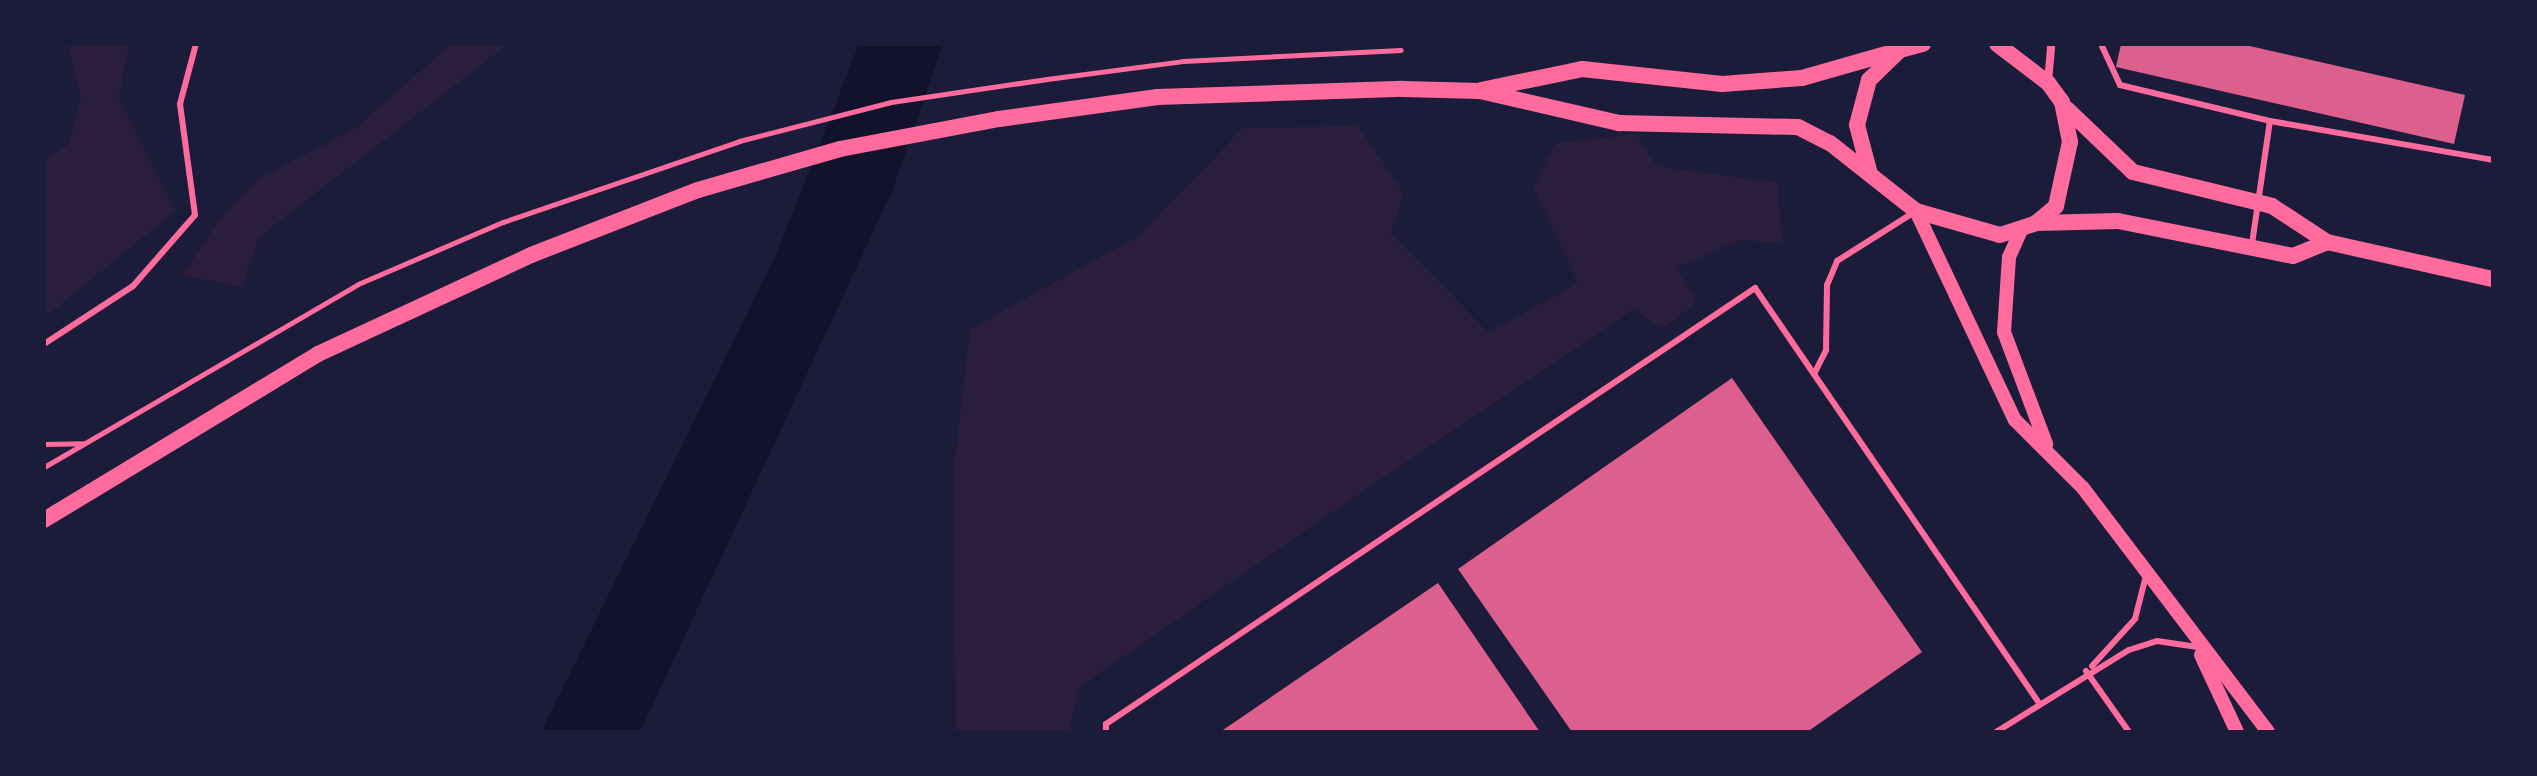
<!DOCTYPE html>
<html>
<head>
<meta charset="utf-8">
<style>
  body { margin:0 }
  #map { position:relative; width:2537px; height:776px; overflow:hidden; background:#1b1b3a; font-family:"DejaVu Sans",sans-serif }
  div>[style] { position:absolute }
  .green>* { inset:0; background:#2a1e3b }
  .water>* { inset:0; background:#12122b }
  .building>* { inset:0; background:#dd5f8e }
  .path>* { height:5px; margin:-2.5px; padding:0 2.5px; transform-origin:2.5px; border-radius:2.5px; background:#ff6b9d }
  .service>* { height:6px; margin:-3px; padding:0 3px; transform-origin:3px; border-radius:3px; background:#ff6b9d }
  .minor>* { height:8px; margin:-4px; padding:0 4px; transform-origin:4px; border-radius:4px; background:#ff6b9d }
  .tertiary>* { height:14px; margin:-7px; padding:0 7px; transform-origin:7px; border-radius:7px; background:#ff6b9d }
  .secondary>* { height:16px; margin:-8px; padding:0 8px; transform-origin:8px; border-radius:8px; background:#ff6b9d }
  span { translate:-50% -50%; white-space:nowrap; text-align:center; line-height:1.15; -webkit-text-stroke:8px #1b1b3a; paint-order:stroke }
  .frame { position:absolute; inset:0; border:46px solid #1b1b3a; pointer-events:none }
</style>
</head>
<body>
<div id="map">
  <div class="green">
    <div style="clip-path:polygon(67px 44px,129px 44px,119px 98px,175px 211px,44px 318px,44px 160px,69px 144px,81px 99px)"></div>
    <div style="clip-path:polygon(451px 44px,508px 44px,259px 237px,242px 287px,183px 275px,220px 219px,259px 179px,356px 128px)"></div>
    <div style="clip-path:polygon(1358px 126px,1404px 194px,1391px 233px,1489px 333px,1578px 283px,1533px 187px,1556px 143px,1637px 134px,1656px 166px,1778px 183px,1782px 243px,1740px 240px,1677px 268px,1696px 303px,1662px 329px,1634px 309px,1360px 493px,1081px 686px,1068px 732px,956px 732px,953px 476px,970px 329px,1139px 236px,1243px 128px)"></div>
  </div>
  <div class="water">
    <div style="clip-path:polygon(859px 44px,943px 44px,893px 189px,640px 732px,541px 732px,777px 253px)"></div>
  </div>
  <div class="building">
    <div style="clip-path:polygon(2121px 44px,2241px 44px,2465px 95px,2454px 144px,2116px 67px)"></div>
    <div style="clip-path:polygon(1732px 378px,1922px 652px,1807px 732px,1572px 732px,1458px 569px)"></div>
    <div style="clip-path:polygon(1438px 583px,1540px 732px,1220px 732px)"></div>
  </div>
  <div class="path">
    <div style="left:44px;top:444px;width:39px;rotate:-1deg"></div>
    <div style="left:44px;top:467px;width:363px;rotate:-30.2deg"></div>
    <div style="left:358px;top:284px;width:158px;rotate:-23.2deg"></div>
    <div style="left:503px;top:222px;width:250px;rotate:-18.9deg"></div>
    <div style="left:739px;top:141px;width:157px;rotate:-14.4deg"></div>
    <div style="left:891px;top:102px;width:158px;rotate:-8.4deg"></div>
    <div style="left:1047px;top:79px;width:137px;rotate:-7.5deg"></div>
    <div style="left:1183px;top:61px;width:218px;rotate:-2.9deg"></div>
  </div>
  <div class="service">
    <div style="left:2101px;top:44px;width:45px;rotate:65.1deg"></div>
    <div style="left:2120px;top:85px;width:154px;rotate:13.5deg"></div>
    <div style="left:2270px;top:121px;width:226px;rotate:9.9deg"></div>
    <div style="left:2252px;top:244px;width:124px;rotate:-81.7deg"></div>
    <div style="left:44px;top:344px;width:106px;rotate:-33.1deg"></div>
    <div style="left:133px;top:286px;width:94px;rotate:-48.9deg"></div>
    <div style="left:195px;top:215px;width:112px;rotate:-97.7deg"></div>
    <div style="left:180px;top:104px;width:62px;rotate:-75.1deg"></div>
    <div style="left:1814px;top:374px;width:27px;rotate:-63deg"></div>
    <div style="left:1826px;top:350px;width:65px;rotate:-89.1deg"></div>
    <div style="left:1827px;top:285px;width:26px;rotate:-67deg"></div>
    <div style="left:1837px;top:261px;width:90px;rotate:-32.3deg"></div>
    <div style="left:2092px;top:666px;width:64px;rotate:-47.5deg"></div>
    <div style="left:2135px;top:619px;width:44px;rotate:-75.7deg"></div>
    <div style="left:2086px;top:671px;width:75px;rotate:54.8deg"></div>
    <div style="left:1106px;top:732px;width:8px;rotate:-90deg"></div>
    <div style="left:1106px;top:724px;width:782px;rotate:-33.89deg"></div>
    <div style="left:1755px;top:288px;width:503px;rotate:55.61deg"></div>
    <div style="left:1996px;top:732px;width:156px;rotate:-31.7deg"></div>
    <div style="left:2129px;top:650px;width:29px;rotate:-18deg"></div>
    <div style="left:2157px;top:641px;width:41px;rotate:8.3deg"></div>
  </div>
  <div class="minor">
    <div style="left:2048px;top:82px;width:38px;rotate:-85deg"></div>
  </div>
  <div class="tertiary">
    <div style="left:1916px;top:211px;width:231px;rotate:64.7deg"></div>
    <div style="left:2015px;top:420px;width:96px;rotate:45deg"></div>
    <div style="left:2083px;top:488px;width:306px;rotate:52.8deg"></div>
    <div style="left:2022px;top:228px;width:32px;rotate:114deg"></div>
    <div style="left:2009px;top:257px;width:75px;rotate:93.8deg"></div>
    <div style="left:2004px;top:332px;width:120px;rotate:69.4deg"></div>
    <div style="left:2201px;top:655px;width:85px;rotate:64.9deg"></div>
  </div>
  <div class="secondary">
    <div style="left:1481px;top:90px;width:103px;rotate:-11.7deg"></div>
    <div style="left:1582px;top:69px;width:141px;rotate:6.1deg"></div>
    <div style="left:1722px;top:84px;width:80px;rotate:-4.3deg"></div>
    <div style="left:1802px;top:78px;width:102px;rotate:-15.9deg"></div>
    <div style="left:2067px;top:109px;width:91px;rotate:43.7deg"></div>
    <div style="left:2133px;top:172px;width:143px;rotate:13.7deg"></div>
    <div style="left:2272px;top:206px;width:66px;rotate:33.2deg"></div>
    <div style="left:2327px;top:242px;width:170px;rotate:12.6deg"></div>
    <div style="left:1870px;top:174px;width:51px;rotate:-104.9deg"></div>
    <div style="left:1857px;top:125px;width:47px;rotate:-75.1deg"></div>
    <div style="left:1869px;top:80px;width:43px;rotate:-44.1deg"></div>
    <div style="left:1900px;top:50px;width:24px;rotate:-15deg"></div>
    <div style="left:2036px;top:223px;width:82px;rotate:-1.4deg"></div>
    <div style="left:2118px;top:221px;width:178px;rotate:11.3deg"></div>
    <div style="left:2293px;top:256px;width:37px;rotate:-22deg"></div>
    <div style="left:44px;top:520px;width:320px;rotate:-31.2deg"></div>
    <div style="left:318px;top:354px;width:235px;rotate:-24.9deg"></div>
    <div style="left:531px;top:255px;width:179px;rotate:-21.3deg"></div>
    <div style="left:698px;top:190px;width:148px;rotate:-16.1deg"></div>
    <div style="left:840px;top:149px;width:162px;rotate:-10.7deg"></div>
    <div style="left:999px;top:119px;width:160px;rotate:-7.9deg"></div>
    <div style="left:1157px;top:97px;width:246px;rotate:-1.9deg"></div>
    <div style="left:1403px;top:89px;width:77px;rotate:1.5deg"></div>
    <div style="left:1480px;top:91px;width:143px;rotate:13deg"></div>
    <div style="left:1619px;top:123px;width:179px;rotate:1.3deg"></div>
    <div style="left:1798px;top:127px;width:36px;rotate:27deg"></div>
    <div style="left:1830px;top:143px;width:110px;rotate:38.3deg"></div>
    <div style="left:1916px;top:211px;width:87px;rotate:15.9deg"></div>
    <div style="left:2000px;top:235px;width:38px;rotate:-18deg"></div>
    <div style="left:2036px;top:223px;width:26px;rotate:-40deg"></div>
    <div style="left:2056px;top:206px;width:66px;rotate:-77.7deg"></div>
    <div style="left:2070px;top:142px;width:41px;rotate:-101.3deg"></div>
    <div style="left:2062px;top:102px;width:24px;rotate:-126deg"></div>
    <div style="left:2048px;top:83px;width:64px;rotate:-142.6deg"></div>
  </div>
  <div class="frame"></div>
</div>
</body>
</html>
